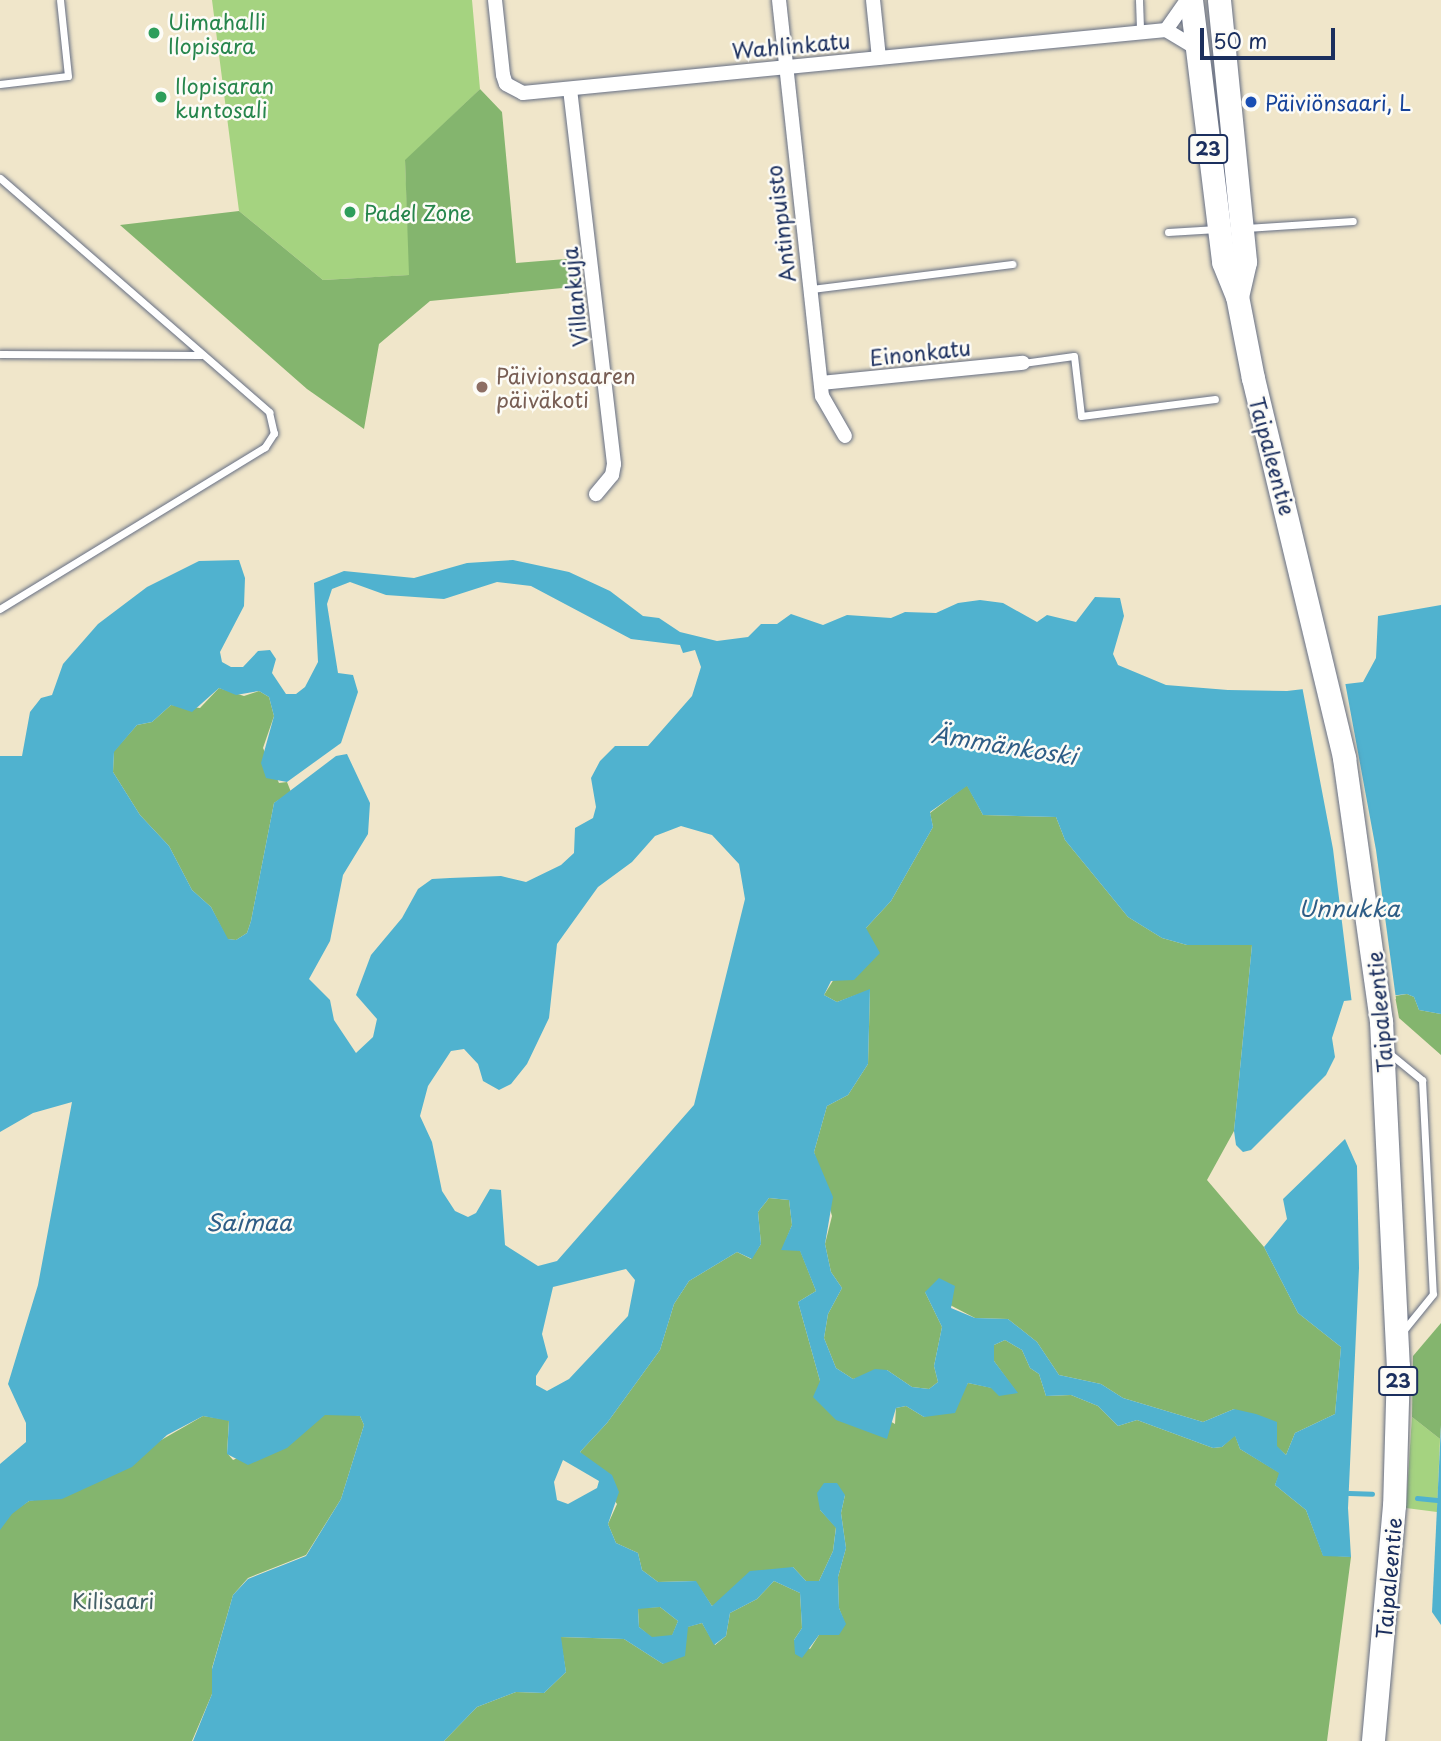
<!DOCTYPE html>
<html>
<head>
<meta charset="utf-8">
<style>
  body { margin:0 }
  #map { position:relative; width:1441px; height:1741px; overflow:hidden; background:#f0e6ca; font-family:"Playpen Sans",sans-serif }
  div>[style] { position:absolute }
  .green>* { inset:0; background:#a5d380 }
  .forest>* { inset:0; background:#84b56e }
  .water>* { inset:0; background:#50b2cf }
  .pier>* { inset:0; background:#f0e6ca }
  .stream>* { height:5px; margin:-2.5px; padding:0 2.5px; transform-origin:2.5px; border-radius:2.5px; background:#50b2cf }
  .roads { filter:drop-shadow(0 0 2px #666f84) drop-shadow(0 0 2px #666f84) }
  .service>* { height:7px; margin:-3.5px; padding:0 3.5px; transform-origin:3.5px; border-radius:3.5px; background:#fff }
  .minor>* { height:14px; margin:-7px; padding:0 7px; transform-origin:7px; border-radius:7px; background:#fff }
  .trunk>* { height:23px; margin:-11.5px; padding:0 11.5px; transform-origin:11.5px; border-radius:11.5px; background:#fff }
  .dots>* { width:19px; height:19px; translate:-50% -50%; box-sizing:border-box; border:4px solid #fdfcf7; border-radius:50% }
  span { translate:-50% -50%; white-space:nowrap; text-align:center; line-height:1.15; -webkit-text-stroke:5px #fdfcf7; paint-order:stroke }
  .shield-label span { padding:2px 5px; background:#fdfcf7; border:2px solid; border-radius:5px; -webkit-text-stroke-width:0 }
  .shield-label { font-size:19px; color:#1b2f5e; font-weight:700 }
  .leisure-label { font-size:21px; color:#27864d }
  .left { translate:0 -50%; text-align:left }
  .street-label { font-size:21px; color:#1b2f5e }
  .transit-label { font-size:21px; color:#164399 }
  .education-label { font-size:21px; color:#785e54 }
  .park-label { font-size:21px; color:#446068 }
  .water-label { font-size:23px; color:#2e5d86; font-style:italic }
  .scale { position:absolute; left:1200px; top:28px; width:135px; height:32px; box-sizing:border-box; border:4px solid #1b2f5e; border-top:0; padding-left:9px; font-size:21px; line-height:24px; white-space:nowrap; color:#1b2f5e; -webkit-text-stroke:5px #fdfcf7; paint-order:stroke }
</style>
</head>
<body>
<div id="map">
  <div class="green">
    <div style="clip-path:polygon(212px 0,472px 0,480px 89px,405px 161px,410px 275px,323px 280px,239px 211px)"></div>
    <div style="clip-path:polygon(1412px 1417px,1440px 1439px,1437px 1512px,1406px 1508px)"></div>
  </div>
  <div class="forest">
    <div style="clip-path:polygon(480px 89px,502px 112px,516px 263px,578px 258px,583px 286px,430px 301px,379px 344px,364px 429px,307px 389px,120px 225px,239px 211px,323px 280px,409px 275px,405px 160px)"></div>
    <div style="clip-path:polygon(219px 688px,244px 696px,259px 691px,269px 697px,274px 716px,263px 748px,279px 783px,287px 782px,291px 792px,274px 803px,251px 921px,247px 933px,236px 940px,227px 939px,211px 907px,192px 890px,169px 846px,140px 815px,113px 772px,114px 751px,137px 725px,152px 722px,171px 705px,200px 708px)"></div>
    <div style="clip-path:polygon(967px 785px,983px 815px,1056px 817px,1065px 840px,1128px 917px,1162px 938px,1187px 945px,1252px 945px,1234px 1131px,1207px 1180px,1264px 1247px,1298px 1313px,1341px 1347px,1335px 1414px,1295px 1433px,1286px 1455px,1234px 1409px,1203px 1422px,1123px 1398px,1101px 1384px,1059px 1375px,1037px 1342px,1008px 1319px,975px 1318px,925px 1292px,942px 1327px,934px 1366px,938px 1382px,929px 1389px,912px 1387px,887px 1370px,853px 1379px,836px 1368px,824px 1338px,828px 1314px,842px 1288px,831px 1272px,825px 1244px,832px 1216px,814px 1152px,827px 1106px,848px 1095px,868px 1064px,870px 990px,837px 1002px,824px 995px,866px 928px,891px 901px,933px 827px,930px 813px)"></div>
    <div style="clip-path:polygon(1407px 994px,1414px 997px,1419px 1010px,1441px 1014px,1441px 1055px,1399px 1018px,1395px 996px)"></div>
    <div style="clip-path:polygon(769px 1198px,789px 1200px,792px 1225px,782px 1250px,800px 1250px,816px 1291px,798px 1302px,820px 1381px,895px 1424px,896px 1408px,906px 1406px,924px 1417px,958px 1399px,968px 1383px,1017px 1393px,994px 1361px,994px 1345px,1005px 1340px,1022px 1350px,1030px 1368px,1039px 1374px,1046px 1396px,1071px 1395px,1098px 1406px,1118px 1426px,1137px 1420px,1213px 1448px,1222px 1447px,1235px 1435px,1240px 1449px,1280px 1473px,1275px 1485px,1306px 1510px,1323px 1555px,1351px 1557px,1327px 1741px,444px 1741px,477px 1707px,516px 1692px,544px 1693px,566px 1672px,560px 1637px,624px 1639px,663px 1664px,687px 1627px,702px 1623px,715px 1645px,726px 1636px,730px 1613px,757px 1599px,774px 1581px,800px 1593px,802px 1628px,794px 1640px,810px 1649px,819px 1635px,845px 1624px,839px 1608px,838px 1577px,846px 1548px,841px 1513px,845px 1495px,820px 1510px,836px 1527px,833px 1551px,819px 1581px,806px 1581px,793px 1567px,712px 1606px,695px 1581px,658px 1582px,642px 1570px,638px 1553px,616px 1543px,608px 1524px,617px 1504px,580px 1452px,607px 1423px,660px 1350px,674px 1304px,689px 1281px,737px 1252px,751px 1259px,761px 1244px,758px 1212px)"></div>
    <div style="clip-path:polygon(1441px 1323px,1441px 1425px,1440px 1439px,1412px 1417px,1413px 1356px)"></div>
    <div style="clip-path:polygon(342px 1412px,360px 1416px,364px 1425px,341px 1499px,306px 1555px,248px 1578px,233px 1595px,212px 1668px,212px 1694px,192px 1741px,0 1741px,0 1529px,11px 1513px,29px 1501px,69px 1493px,203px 1416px,229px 1420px,227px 1453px,233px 1460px,308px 1428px,325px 1414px)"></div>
    <div style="clip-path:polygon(660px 1607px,678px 1621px,672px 1636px,652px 1638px,639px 1627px,638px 1608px)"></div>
  </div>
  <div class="water">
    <div style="clip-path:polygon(evenodd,239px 560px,245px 578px,244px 606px,220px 652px,222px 662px,231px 667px,243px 667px,258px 651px,270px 650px,276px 659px,272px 673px,286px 694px,296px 694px,305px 687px,318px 662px,314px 583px,344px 571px,414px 578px,467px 563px,513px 560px,569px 572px,610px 591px,643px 616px,659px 618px,680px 632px,717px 641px,748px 637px,761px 624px,777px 624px,791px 614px,823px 625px,847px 615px,891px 618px,905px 612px,936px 613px,958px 603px,980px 600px,1003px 603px,1037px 622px,1047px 615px,1076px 622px,1095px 597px,1120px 598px,1124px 616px,1113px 654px,1118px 665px,1166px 685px,1228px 690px,1287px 691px,1363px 682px,1376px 658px,1378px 616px,1441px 605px,1441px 1014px,1419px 1010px,1414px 997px,1407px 994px,1344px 1001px,1332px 1038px,1335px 1057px,1326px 1075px,1251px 1150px,1243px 1152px,1236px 1145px,1234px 1131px,1252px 945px,1187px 945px,1162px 938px,1128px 917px,1065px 840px,1056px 817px,983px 815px,967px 786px,930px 812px,933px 827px,891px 901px,866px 928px,880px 953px,854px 980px,831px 981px,824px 995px,837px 1002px,870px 989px,868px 1064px,848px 1095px,827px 1106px,814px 1152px,833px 1197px,825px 1244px,831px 1272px,842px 1288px,828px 1314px,824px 1338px,836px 1368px,853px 1379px,875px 1369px,887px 1370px,912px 1387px,929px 1389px,938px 1382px,934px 1366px,942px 1327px,925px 1292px,939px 1278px,955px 1286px,951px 1308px,975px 1318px,1008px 1319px,1037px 1342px,1059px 1375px,1101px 1384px,1123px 1398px,1203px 1422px,1234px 1409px,1256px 1414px,1277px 1422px,1277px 1446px,1286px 1455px,1295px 1433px,1335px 1414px,1341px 1347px,1298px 1313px,1264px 1247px,1287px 1219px,1283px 1199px,1345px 1139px,1357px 1166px,1359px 1268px,1348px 1508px,1351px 1557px,1323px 1556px,1306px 1510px,1275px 1485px,1279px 1473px,1240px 1449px,1235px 1436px,1222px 1447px,1213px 1448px,1137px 1420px,1118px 1426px,1098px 1406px,1071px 1395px,1046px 1396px,1039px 1374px,1030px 1368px,1022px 1350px,1005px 1340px,994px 1345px,994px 1361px,1018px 1393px,999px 1396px,991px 1388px,968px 1383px,955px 1413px,924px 1417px,906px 1406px,896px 1408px,887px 1439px,836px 1420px,813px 1397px,820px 1381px,798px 1302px,816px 1291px,800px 1251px,781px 1250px,792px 1225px,789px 1200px,769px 1198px,758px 1212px,761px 1244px,752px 1259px,737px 1252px,689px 1281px,674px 1304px,660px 1350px,607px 1423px,580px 1452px,612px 1475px,619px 1492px,608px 1524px,616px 1543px,638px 1553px,642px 1570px,658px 1582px,696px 1581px,712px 1606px,750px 1571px,793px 1567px,806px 1581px,819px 1581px,833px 1551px,836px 1528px,820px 1510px,817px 1493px,824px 1483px,837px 1483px,845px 1495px,841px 1513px,846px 1548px,838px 1577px,839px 1608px,846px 1624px,839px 1635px,819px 1635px,802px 1658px,795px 1654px,794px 1640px,802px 1628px,800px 1593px,774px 1581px,757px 1599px,730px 1613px,726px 1636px,714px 1645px,702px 1623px,688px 1627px,685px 1656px,663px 1664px,624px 1639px,561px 1637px,566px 1672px,544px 1693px,516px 1692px,477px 1707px,444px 1741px,193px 1741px,212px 1694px,212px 1669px,233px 1595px,248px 1579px,306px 1556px,341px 1499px,364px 1425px,360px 1416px,325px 1415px,287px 1448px,248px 1465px,227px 1454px,229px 1421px,203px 1416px,167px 1435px,132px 1467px,62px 1499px,29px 1501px,12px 1514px,0 1530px,0 1464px,26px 1442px,26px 1423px,8px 1384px,38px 1285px,72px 1102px,33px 1113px,0 1132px,0 756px,22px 756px,30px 712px,41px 698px,52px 695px,63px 664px,98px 624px,147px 587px,199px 561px,239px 560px,350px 582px,386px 595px,444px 599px,497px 582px,531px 586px,631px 639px,680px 645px,683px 653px,695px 650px,701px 667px,692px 696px,648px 746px,615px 746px,600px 761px,591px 778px,596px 807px,593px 818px,575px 828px,574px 853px,561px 865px,526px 882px,501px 876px,450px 878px,432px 879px,418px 889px,402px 918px,371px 955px,356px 995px,377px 1019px,373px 1037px,356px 1053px,334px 1020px,330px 1000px,309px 979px,330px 941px,343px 875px,368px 834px,370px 803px,347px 754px,336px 756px,274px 803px,251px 921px,247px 933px,236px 940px,228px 939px,211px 907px,192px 890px,169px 846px,140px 815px,113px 772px,114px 752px,137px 725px,152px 722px,171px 705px,192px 712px,219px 688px,236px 695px,259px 691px,269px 697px,274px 716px,261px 763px,266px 778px,287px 782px,341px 743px,358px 692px,353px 675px,338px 673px,327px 604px,332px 589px,350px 582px,239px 560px,681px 826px,712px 835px,739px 864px,745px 899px,694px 1105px,557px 1261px,538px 1266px,505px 1245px,501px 1190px,490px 1189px,476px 1213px,468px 1217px,455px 1211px,442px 1191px,432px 1142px,420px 1116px,428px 1086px,451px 1051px,464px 1049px,478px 1064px,483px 1081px,499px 1090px,511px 1084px,527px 1064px,549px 1018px,557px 944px,598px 887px,632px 862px,655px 836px,681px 826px,239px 560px,626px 1269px,635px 1280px,628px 1316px,569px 1379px,547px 1391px,536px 1385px,536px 1376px,548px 1357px,542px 1334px,553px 1287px,626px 1269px,239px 560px,563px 1460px,599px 1481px,597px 1488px,568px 1504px,557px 1500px,554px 1482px,563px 1460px,239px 560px,660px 1607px,678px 1621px,672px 1635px,652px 1637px,639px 1627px,638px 1609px,660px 1607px)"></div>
    <div style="clip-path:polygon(1441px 1425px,1441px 1625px,1432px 1612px)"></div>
  </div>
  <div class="pier">
    <div style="clip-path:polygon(1345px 682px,1376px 850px,1396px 999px,1352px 1004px,1333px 849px,1302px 686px)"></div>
  </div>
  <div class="stream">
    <div style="left:1349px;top:1493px;width:23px;rotate:2deg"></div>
    <div style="left:1417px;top:1498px;width:20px;rotate:6deg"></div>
  </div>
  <div class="roads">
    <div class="service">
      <div style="left:1139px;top:0;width:32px;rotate:88deg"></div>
      <div style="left:0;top:84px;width:68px;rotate:-6.7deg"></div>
      <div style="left:68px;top:76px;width:76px;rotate:-96deg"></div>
      <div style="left:0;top:178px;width:357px;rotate:41deg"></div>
      <div style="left:269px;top:412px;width:22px;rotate:77deg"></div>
      <div style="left:274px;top:433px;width:17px;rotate:123deg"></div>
      <div style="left:265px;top:447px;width:311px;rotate:148.6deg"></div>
      <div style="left:1246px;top:228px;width:107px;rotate:-3.7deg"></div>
      <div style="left:1168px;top:232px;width:49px;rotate:-3.5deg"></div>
      <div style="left:811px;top:289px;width:203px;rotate:-7.1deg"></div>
      <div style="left:0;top:354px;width:201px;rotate:0.3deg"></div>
      <div style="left:1023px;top:363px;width:51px;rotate:-7.8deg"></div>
      <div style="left:1074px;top:356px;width:60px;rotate:83.3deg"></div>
      <div style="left:1081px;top:416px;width:135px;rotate:-7.2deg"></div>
      <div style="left:1389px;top:1053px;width:43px;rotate:39.3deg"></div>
      <div style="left:1422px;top:1080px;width:214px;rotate:87.1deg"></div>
      <div style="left:1433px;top:1294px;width:48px;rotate:129deg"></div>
    </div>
    <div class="minor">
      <div style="left:495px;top:0;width:75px;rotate:83.9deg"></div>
      <div style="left:503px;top:75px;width:9px;rotate:72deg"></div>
      <div style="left:506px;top:84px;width:19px;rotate:28deg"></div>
      <div style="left:523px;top:93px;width:646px;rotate:-5.6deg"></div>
      <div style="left:1166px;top:30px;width:35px;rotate:31deg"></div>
      <div style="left:779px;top:0;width:398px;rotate:83.8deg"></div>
      <div style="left:822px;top:396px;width:46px;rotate:60.1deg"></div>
      <div style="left:873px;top:0;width:58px;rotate:84.1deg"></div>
      <div style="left:1166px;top:30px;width:37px;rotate:-55deg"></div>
      <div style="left:570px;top:89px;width:378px;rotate:83.3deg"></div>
      <div style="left:614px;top:464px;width:11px;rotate:100deg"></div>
      <div style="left:612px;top:475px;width:25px;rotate:130deg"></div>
      <div style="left:821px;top:383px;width:203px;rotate:-5.7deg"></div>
    </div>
    <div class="trunk">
      <div style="left:1191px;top:0;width:264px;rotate:83deg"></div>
      <div style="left:1223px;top:262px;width:37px;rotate:68deg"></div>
      <div style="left:1237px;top:296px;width:84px;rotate:79deg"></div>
      <div style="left:1253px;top:378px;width:391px;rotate:76.5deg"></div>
      <div style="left:1344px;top:758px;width:266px;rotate:82deg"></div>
      <div style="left:1381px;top:1021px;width:345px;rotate:87.2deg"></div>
      <div style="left:1398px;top:1366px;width:139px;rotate:91.6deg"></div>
      <div style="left:1394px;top:1505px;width:237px;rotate:95.1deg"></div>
      <div style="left:1219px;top:0;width:263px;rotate:84.3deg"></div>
      <div style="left:1245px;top:262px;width:35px;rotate:103deg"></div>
    </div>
  </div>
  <div class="dots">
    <div style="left:154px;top:33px;background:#2e9e5b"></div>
    <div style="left:161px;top:97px;background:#2e9e5b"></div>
    <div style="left:1251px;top:102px;background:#1a4fb4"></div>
    <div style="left:350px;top:212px;background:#2e9e5b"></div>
    <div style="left:482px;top:387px;background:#8d6e63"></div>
  </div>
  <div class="shield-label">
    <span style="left:1208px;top:149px">23</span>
    <span style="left:1398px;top:1381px">23</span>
  </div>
  <div class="leisure-label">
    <span class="left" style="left:168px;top:33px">Uimahalli<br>Ilopisara</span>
    <span class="left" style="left:175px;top:97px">Ilopisaran<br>kuntosali</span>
    <span class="left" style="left:364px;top:212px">Padel Zone</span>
  </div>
  <div class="street-label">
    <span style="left:791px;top:45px;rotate:-5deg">Wahlinkatu</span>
    <span style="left:780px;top:224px;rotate:-97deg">Antinpuisto</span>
    <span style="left:574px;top:297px;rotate:-96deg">Villankuja</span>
    <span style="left:920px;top:352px;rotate:-6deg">Einonkatu</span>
    <span style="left:1273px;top:456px;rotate:75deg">Taipaleentie</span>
    <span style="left:1379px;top:1012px;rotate:-95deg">Taipaleentie</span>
    <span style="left:1388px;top:1578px;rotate:-85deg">Taipaleentie</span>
  </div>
  <div class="transit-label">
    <span class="left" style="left:1265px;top:102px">Päiviönsaari, L</span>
  </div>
  <div class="education-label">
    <span class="left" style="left:496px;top:387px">Päivionsaaren<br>päiväkoti</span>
  </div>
  <div class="park-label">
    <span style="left:113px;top:1600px">Kilisaari</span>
  </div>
  <div class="water-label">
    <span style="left:1004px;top:745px;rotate:9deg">Ämmänkoski</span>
    <span style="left:1349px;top:908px">Unnukka</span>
    <span style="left:249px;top:1222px">Saimaa</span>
  </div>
  <div class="scale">50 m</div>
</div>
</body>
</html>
